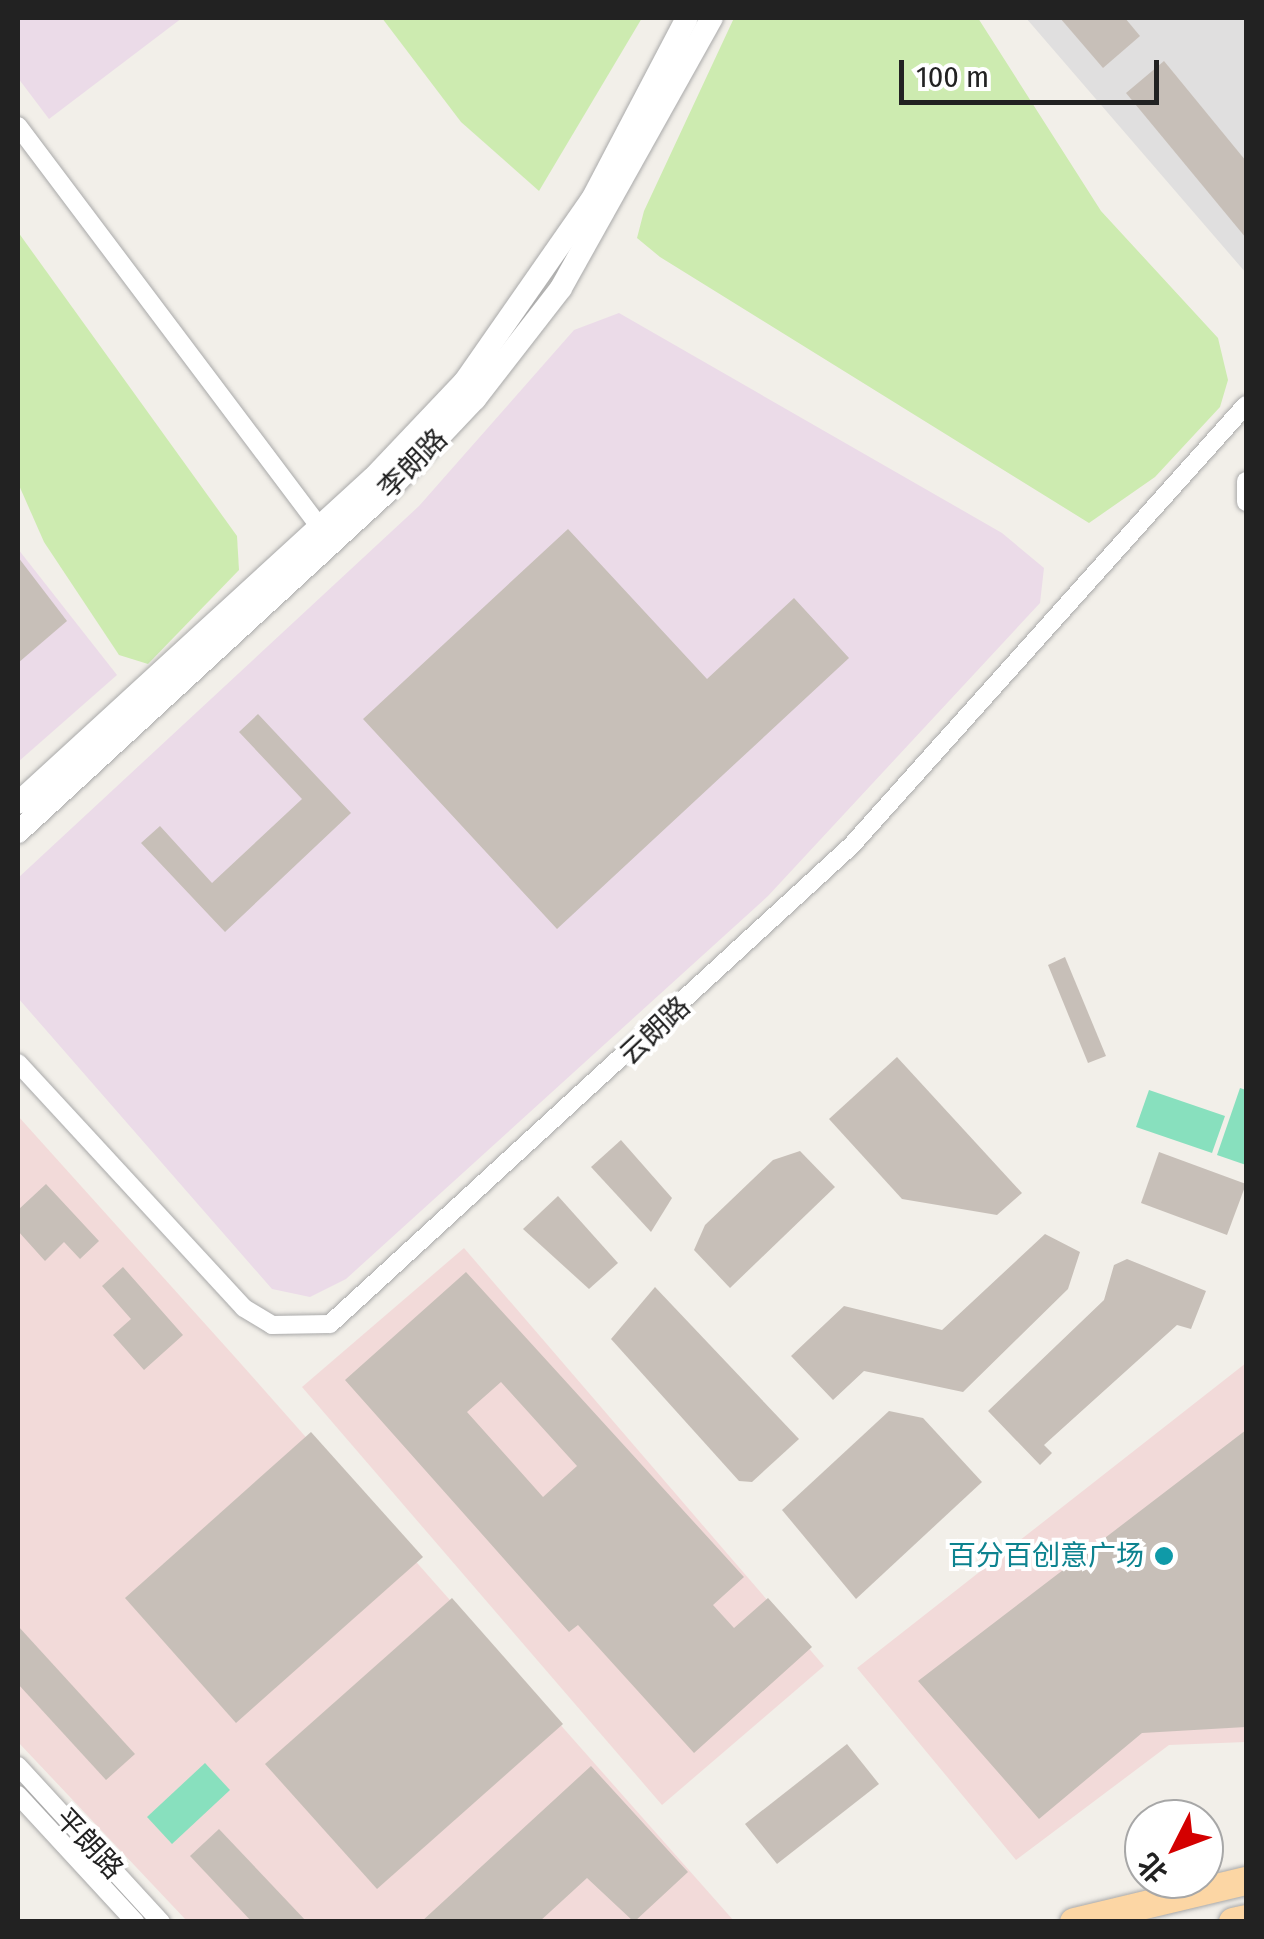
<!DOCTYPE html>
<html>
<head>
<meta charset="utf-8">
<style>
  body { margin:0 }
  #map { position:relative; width:1264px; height:1939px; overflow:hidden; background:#f2efe9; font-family:"Fira Sans Condensed","Noto Sans SC",sans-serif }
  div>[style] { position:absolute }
  .residential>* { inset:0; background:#e0dfdf }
  .commercial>* { inset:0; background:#f2dad9 }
  .industrial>* { inset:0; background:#ebdbe8 }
  .grass>* { inset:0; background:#cdebb0 }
  .pitch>* { inset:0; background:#88e0be }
  .building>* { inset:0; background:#c7bfb8 }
  .roads { filter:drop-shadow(0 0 2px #a9a9a9) drop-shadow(0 0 2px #a9a9a9) }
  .minor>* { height:18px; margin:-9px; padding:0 9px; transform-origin:9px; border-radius:9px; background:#fff }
  .tertiary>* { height:22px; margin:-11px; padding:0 11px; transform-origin:11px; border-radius:11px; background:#fff }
  .primary>* { height:28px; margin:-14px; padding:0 14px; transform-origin:14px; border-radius:14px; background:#fcd6a4 }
  .dots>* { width:28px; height:28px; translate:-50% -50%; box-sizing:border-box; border:5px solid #fff; border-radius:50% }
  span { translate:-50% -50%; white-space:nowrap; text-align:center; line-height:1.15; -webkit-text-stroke:8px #fff; paint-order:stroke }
  .street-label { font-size:28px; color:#222 }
  .culture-label { font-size:28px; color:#0d838f }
  .right { translate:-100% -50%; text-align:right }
  .frame { position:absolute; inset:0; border:20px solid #222; pointer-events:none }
  .north { position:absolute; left:1124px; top:1799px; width:100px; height:100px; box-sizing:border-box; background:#fff; border:2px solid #a7a7a7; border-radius:50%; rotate:228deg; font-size:28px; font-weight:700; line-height:40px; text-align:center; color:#222 }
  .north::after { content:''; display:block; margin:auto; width:35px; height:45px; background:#d40000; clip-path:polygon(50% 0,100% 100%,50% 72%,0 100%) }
  .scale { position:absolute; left:899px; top:60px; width:260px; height:45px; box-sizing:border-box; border:5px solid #222; border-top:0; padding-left:12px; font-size:30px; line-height:35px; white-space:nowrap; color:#222; -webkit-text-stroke:8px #fff; paint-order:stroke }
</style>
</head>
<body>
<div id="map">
  <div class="residential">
    <div style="clip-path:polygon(1026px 18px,1246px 18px,1246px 273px)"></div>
  </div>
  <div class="commercial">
    <div style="clip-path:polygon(18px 1116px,234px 1356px,734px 1921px,187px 1921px,18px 1742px)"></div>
    <div style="clip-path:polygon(464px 1248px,824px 1666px,662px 1805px,302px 1387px)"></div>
    <div style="clip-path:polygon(1246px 1363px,1246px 1742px,1169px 1745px,1016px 1860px,857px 1668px)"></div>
  </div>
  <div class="industrial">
    <div style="clip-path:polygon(18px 18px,182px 18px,49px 119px,18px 78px)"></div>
    <div style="clip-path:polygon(619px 313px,1002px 533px,1044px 568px,1040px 603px,768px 896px,346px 1279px,310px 1297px,272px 1289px,18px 998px,18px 878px,419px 506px,574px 330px)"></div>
    <div style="clip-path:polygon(18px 549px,117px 675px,18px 762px)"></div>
  </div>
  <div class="grass">
    <div style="clip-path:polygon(382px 18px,642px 18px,539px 191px,461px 122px)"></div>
    <div style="clip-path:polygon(734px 18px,978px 18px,1101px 211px,1218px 338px,1228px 380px,1220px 407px,1155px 477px,1089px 523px,660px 257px,637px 238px,644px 211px)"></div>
    <div style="clip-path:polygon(18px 232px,237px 536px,239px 570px,148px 664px,119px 655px,44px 542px,18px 483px)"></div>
  </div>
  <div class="pitch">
    <div style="clip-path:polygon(1240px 1088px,1246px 1090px,1246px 1165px,1217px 1155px)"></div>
    <div style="clip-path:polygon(1149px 1090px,1225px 1116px,1212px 1153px,1136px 1127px)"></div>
    <div style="clip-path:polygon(205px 1763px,230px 1790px,172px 1844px,147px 1817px)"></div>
  </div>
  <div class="building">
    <div style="clip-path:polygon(1060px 18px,1125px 18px,1140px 36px,1103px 68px)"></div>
    <div style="clip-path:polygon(1164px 61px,1246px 161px,1246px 238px,1126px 93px)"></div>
    <div style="clip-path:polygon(568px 529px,707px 679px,794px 598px,849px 658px,557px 929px,363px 719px)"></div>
    <div style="clip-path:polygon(18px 557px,67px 621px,18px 663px)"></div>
    <div style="clip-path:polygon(258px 714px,351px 813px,225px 932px,141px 843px,160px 826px,212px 883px,302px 799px,239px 732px)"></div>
    <div style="clip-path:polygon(1065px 957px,1106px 1056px,1088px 1063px,1048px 965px)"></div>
    <div style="clip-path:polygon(897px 1057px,1022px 1193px,997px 1215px,902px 1199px,829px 1119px)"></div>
    <div style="clip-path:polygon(621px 1140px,672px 1198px,651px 1232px,591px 1167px)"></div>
    <div style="clip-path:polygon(800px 1151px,835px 1187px,730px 1288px,694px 1250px,705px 1225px,773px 1160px)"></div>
    <div style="clip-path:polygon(1159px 1152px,1246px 1184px,1227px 1235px,1141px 1203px)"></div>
    <div style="clip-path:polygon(46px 1184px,99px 1241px,80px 1259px,64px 1242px,45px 1261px,18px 1231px,18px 1210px)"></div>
    <div style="clip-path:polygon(558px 1196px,618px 1263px,589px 1289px,523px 1229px)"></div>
    <div style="clip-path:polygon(1045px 1234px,1080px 1252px,1068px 1289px,963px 1392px,864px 1371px,833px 1400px,791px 1356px,844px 1306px,942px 1330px)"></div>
    <div style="clip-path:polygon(1127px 1259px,1206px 1291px,1191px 1329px,1177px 1325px,1044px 1445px,1052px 1453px,1040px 1465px,988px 1411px,1104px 1300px,1114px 1265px)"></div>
    <div style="clip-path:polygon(123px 1267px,183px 1335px,144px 1370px,113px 1335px,131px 1319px,102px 1286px)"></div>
    <div style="clip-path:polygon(evenodd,466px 1272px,744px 1577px,713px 1605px,734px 1628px,768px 1598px,812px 1647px,694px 1753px,578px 1625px,569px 1632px,345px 1380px,466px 1272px,501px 1382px,577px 1466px,543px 1497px,467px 1412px,501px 1382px)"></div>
    <div style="clip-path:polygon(655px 1287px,799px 1439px,752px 1482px,739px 1481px,611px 1339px)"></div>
    <div style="clip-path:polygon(889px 1411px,923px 1418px,982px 1482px,856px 1599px,782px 1510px)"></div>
    <div style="clip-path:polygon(1246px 1430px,1246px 1727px,1142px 1733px,1039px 1819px,918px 1681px)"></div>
    <div style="clip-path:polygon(311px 1432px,423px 1557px,236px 1723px,125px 1598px)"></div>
    <div style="clip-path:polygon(452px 1598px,563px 1724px,377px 1889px,265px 1764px)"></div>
    <div style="clip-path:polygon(18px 1626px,135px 1754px,106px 1780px,18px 1684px)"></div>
    <div style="clip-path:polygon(847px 1744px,879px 1784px,777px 1864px,745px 1824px)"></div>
    <div style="clip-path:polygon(591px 1766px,688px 1872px,634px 1922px,587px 1878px,539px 1922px,421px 1922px)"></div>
    <div style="clip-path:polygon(219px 1829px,307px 1922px,252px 1922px,190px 1856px)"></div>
  </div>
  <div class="roads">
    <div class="minor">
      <div style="left:18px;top:126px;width:511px;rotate:53.04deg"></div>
      <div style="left:1246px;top:481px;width:21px;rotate:90deg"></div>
      <div style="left:18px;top:1063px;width:333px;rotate:47.3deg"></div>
      <div style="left:244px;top:1308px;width:33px;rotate:31deg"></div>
      <div style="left:272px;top:1325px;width:58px;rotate:-1deg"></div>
      <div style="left:330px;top:1324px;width:707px;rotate:-42.54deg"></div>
      <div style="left:851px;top:846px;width:592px;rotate:-48.15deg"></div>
      <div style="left:18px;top:1766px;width:212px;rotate:47.5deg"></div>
      <div style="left:18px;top:1795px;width:173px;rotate:47.3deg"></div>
    </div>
    <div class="tertiary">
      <div style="left:18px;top:803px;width:481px;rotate:-42.5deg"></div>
      <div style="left:373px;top:478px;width:134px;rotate:-46.5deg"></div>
      <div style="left:465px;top:381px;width:222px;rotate:-55.1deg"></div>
      <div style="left:592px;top:199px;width:204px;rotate:-62.3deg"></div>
      <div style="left:18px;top:832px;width:502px;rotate:-42.66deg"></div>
      <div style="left:387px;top:492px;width:128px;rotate:-46.6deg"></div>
      <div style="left:475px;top:399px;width:140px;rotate:-52.2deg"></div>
      <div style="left:561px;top:288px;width:309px;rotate:-60.8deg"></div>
    </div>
    <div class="primary">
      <div style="left:1074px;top:1922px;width:177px;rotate:-13.4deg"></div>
      <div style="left:1233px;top:1922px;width:13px;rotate:-13deg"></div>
    </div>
  </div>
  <div class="dots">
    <div style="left:1164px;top:1556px;background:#0f9aa8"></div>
  </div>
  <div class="street-label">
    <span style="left:413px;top:464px;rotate:-45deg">李朗路</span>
    <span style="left:655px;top:1031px;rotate:-43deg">云朗路</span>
    <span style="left:89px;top:1844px;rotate:47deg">平朗路</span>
  </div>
  <div class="culture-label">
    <span class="right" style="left:1144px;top:1556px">百分百创意广场</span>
  </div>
  <div class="frame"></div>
  <div class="north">北</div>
  <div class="scale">100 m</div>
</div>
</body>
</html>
